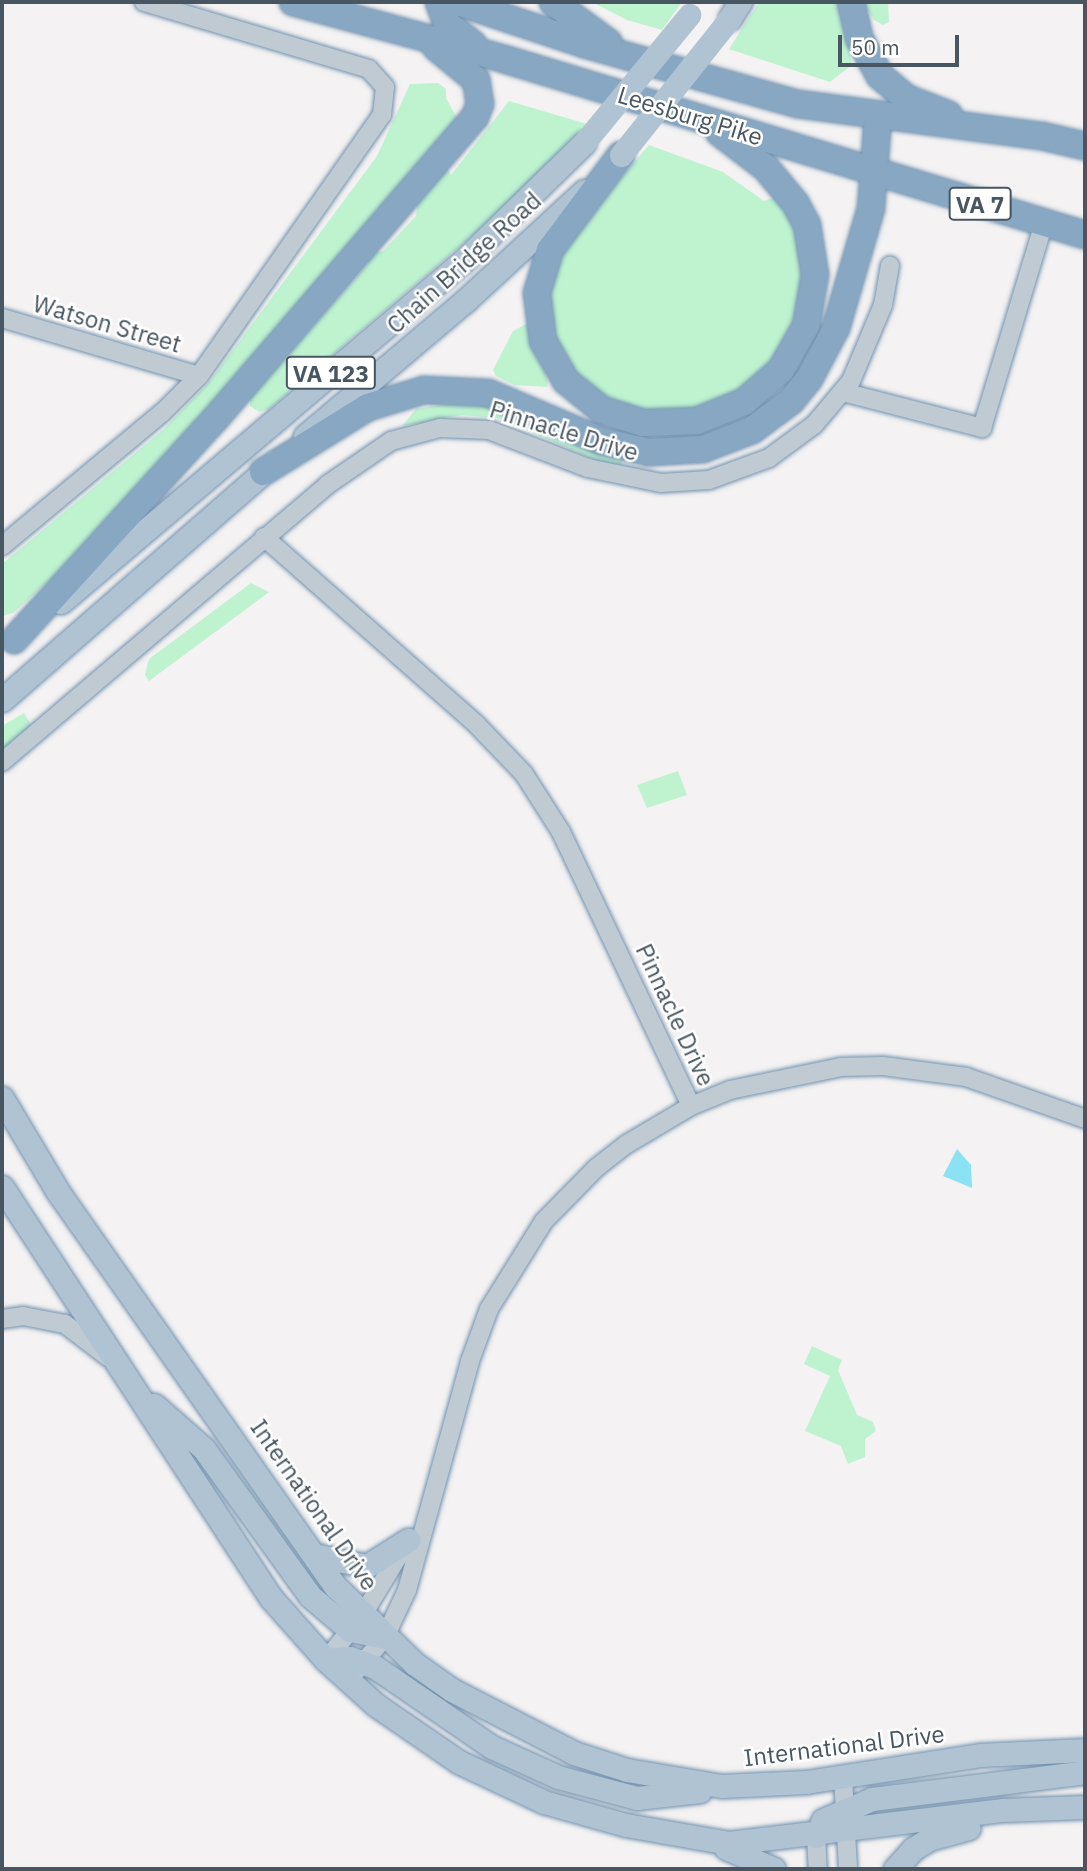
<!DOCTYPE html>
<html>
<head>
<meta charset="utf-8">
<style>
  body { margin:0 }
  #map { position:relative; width:1087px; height:1871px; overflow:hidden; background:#f4f2f2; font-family:"IBM Plex Sans",sans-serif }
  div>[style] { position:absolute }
  .green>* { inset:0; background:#bff3d0 }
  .water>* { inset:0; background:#8ae2f2 }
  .roads { filter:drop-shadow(0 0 2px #7292af) drop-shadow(0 0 2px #7292af) }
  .minor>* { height:18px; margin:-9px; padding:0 9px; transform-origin:9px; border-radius:9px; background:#bfcad2 }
  .major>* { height:23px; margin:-11.5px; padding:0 11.5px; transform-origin:11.5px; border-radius:11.5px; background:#b0c3d2 }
  .highway>* { height:26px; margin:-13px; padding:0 13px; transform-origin:13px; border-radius:13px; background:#87a7c3 }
  .major-bridge>* { height:23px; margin:-11.5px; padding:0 11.5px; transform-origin:11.5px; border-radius:11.5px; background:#b0c3d2 }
  span { translate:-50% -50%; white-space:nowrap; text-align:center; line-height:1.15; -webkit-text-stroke:5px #fff; paint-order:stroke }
  .shield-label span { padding:2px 5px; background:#fff; border:2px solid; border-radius:5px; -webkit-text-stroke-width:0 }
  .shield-label { font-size:23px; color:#485661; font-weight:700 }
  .street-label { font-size:24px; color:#485661 }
  .frame { position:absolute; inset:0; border:4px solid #485661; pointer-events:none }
  .scale { position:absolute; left:838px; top:35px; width:121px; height:32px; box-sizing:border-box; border:4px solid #485661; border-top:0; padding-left:9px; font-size:21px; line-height:24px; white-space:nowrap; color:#485661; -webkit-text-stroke:5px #fff; paint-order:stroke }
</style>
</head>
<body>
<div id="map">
  <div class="green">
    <div style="clip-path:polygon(592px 2px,682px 2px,662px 30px,627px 20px)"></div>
    <div style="clip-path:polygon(759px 2px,840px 2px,852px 65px,830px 82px,729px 49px)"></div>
    <div style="clip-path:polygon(862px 2px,888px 2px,889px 22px,883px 25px,874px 20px)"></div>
    <div style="clip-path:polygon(438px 83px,446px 89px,446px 98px,457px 118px,210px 415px,75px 558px,13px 613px,2px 616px,2px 564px,164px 429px,210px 381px,377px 156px,410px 84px)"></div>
    <div style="clip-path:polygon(509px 101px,587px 124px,487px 223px,269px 409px,259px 412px,250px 406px,250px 398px,368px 264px,370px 253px,383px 251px,416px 216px,418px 199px,446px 167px,451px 175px)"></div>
    <div style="clip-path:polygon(649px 145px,723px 172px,764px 201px,780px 195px,805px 251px,800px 315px,783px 354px,735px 401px,648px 418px,585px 388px,555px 342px,548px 291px,557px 264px,581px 225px)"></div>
    <div style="clip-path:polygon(528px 323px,548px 382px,547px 387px,515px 385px,496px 376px,493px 370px,513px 331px)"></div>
    <div style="clip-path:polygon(471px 400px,622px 457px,622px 464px,615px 468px,497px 418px,462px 415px,402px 426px,416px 409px)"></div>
    <div style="clip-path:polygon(251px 583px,269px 592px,149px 681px,145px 675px,149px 659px)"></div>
    <div style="clip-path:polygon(24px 713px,32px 726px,2px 751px,2px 726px)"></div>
    <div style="clip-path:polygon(678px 771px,687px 795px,647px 808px,637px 785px)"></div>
    <div style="clip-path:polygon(812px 1346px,842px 1360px,838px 1370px,857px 1415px,873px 1422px,876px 1431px,865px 1439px,865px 1457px,848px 1464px,841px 1446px,805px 1431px,830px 1376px,804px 1364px)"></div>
  </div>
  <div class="water">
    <div style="clip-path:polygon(957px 1149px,971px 1165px,972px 1188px,943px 1176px)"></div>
  </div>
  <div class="roads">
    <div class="minor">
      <div style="left:2px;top:318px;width:205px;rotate:16.4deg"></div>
      <div style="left:843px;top:392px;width:144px;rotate:14.5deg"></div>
      <div style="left:982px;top:428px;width:214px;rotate:-73.2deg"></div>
      <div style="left:264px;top:537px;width:284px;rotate:41.4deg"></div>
      <div style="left:477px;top:725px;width:68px;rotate:46.2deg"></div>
      <div style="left:524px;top:774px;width:69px;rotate:57.5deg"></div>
      <div style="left:561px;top:832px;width:303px;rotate:64.6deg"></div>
      <div style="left:2px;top:546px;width:209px;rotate:-39.8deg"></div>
      <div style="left:163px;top:412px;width:51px;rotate:-45deg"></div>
      <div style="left:199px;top:376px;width:319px;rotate:-55deg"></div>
      <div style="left:382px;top:115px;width:28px;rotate:-84deg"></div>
      <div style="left:385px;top:87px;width:24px;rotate:-132deg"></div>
      <div style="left:369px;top:69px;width:235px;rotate:-163.4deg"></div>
      <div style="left:2px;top:762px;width:427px;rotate:-40.4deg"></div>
      <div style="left:327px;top:485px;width:78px;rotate:-34.5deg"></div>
      <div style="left:391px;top:441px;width:51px;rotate:-14.9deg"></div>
      <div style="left:440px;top:428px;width:49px;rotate:2.3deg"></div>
      <div style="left:489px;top:430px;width:106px;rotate:21deg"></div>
      <div style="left:588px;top:468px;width:75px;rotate:11.6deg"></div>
      <div style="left:661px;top:483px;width:48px;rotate:-3.6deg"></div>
      <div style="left:709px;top:480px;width:64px;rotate:-20.1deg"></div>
      <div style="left:769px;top:458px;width:56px;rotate:-36.3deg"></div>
      <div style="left:814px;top:425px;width:57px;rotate:-49.9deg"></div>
      <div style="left:851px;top:381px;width:82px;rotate:-67.2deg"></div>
      <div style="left:883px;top:305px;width:40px;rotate:-80deg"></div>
      <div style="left:2px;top:1319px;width:21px;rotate:-8deg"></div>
      <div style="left:23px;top:1316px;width:43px;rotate:10.8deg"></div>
      <div style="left:65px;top:1324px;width:54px;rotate:37.5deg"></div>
      <div style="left:326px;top:1660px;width:57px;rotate:-50.7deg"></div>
      <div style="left:362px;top:1616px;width:87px;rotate:-58.7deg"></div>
      <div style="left:355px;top:1672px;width:46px;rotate:-49.4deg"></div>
      <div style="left:385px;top:1637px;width:52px;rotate:-64.9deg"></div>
      <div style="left:407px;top:1590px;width:238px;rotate:-74.6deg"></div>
      <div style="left:470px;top:1361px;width:55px;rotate:-69.9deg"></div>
      <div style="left:489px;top:1309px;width:104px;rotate:-58deg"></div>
      <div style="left:544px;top:1221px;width:74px;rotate:-45.5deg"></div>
      <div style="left:596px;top:1168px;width:39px;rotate:-38deg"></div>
      <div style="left:627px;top:1144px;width:74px;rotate:-30.7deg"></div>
      <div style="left:691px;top:1106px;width:42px;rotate:-22.3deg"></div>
      <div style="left:730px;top:1090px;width:113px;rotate:-11.7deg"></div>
      <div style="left:841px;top:1067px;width:42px;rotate:-1.4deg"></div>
      <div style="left:883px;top:1066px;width:84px;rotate:7.5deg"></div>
      <div style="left:966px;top:1077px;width:126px;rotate:19.4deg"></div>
      <div style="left:843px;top:1776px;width:93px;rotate:86.9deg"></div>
      <div style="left:816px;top:1836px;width:33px;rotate:87deg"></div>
    </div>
    <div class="major">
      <div style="left:730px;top:18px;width:19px;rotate:-58deg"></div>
      <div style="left:305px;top:436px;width:209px;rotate:-40.2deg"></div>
      <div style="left:465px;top:301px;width:162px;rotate:-42.7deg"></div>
      <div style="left:61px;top:602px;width:527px;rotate:-40.31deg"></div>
      <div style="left:463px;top:261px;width:169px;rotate:-44.3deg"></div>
      <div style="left:2px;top:700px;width:364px;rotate:-41.1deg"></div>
      <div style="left:2px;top:1098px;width:109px;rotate:59.2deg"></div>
      <div style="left:58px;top:1192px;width:483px;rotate:54.9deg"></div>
      <div style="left:336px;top:1587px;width:110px;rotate:44.3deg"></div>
      <div style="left:415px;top:1664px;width:45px;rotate:35.1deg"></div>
      <div style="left:452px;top:1690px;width:137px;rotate:27.3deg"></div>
      <div style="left:574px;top:1753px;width:56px;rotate:17.8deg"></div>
      <div style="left:627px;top:1770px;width:96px;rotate:9.6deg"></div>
      <div style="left:722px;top:1786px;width:84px;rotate:-2.7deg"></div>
      <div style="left:806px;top:1782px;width:176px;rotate:-8.8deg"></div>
      <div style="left:980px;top:1755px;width:105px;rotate:-2.7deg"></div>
      <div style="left:2px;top:1187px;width:491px;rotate:56.8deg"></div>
      <div style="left:271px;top:1598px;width:83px;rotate:48.4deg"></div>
      <div style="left:326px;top:1660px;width:67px;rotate:42deg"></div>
      <div style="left:376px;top:1705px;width:101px;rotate:34.5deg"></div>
      <div style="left:459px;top:1762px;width:94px;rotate:25.2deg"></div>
      <div style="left:544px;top:1802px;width:85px;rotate:15.7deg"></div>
      <div style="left:626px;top:1825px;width:105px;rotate:9.9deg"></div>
      <div style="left:729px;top:1843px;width:276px;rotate:-6.9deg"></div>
      <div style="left:1003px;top:1810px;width:82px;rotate:-2.1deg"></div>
      <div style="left:154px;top:1405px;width:67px;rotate:41.3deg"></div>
      <div style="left:204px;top:1449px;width:181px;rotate:54.2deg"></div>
      <div style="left:310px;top:1596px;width:52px;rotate:40.4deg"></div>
      <div style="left:350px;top:1630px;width:36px;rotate:11deg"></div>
      <div style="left:314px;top:1555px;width:54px;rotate:11.7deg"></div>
      <div style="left:367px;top:1566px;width:49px;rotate:-32.4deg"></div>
      <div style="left:326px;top:1660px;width:24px;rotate:-5deg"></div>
      <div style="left:350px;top:1658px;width:27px;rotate:20deg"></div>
      <div style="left:375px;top:1667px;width:142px;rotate:34.4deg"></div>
      <div style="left:492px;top:1747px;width:72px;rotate:24.4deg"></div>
      <div style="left:558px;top:1777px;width:82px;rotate:14.9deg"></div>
      <div style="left:637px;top:1798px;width:63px;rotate:-6.3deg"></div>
      <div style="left:816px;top:1836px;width:17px;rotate:-66deg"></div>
      <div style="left:823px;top:1820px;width:53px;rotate:-23.2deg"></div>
      <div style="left:872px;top:1799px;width:215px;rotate:-7.2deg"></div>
      <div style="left:726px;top:1848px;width:52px;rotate:23.6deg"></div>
      <div style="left:895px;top:1869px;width:27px;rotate:-48deg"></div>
      <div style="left:913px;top:1849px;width:19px;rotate:-32deg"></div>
      <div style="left:929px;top:1839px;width:41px;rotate:-15.4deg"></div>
    </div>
    <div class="highway">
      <div style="left:293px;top:2px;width:219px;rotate:15.1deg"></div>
      <div style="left:504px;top:59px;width:607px;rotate:16.85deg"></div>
      <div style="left:439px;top:2px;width:23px;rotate:70deg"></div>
      <div style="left:447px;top:24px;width:33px;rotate:38deg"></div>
      <div style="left:458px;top:2px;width:133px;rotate:18.4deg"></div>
      <div style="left:584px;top:44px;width:222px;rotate:15.7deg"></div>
      <div style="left:798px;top:104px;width:246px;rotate:7.5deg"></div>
      <div style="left:1042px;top:136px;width:44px;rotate:13.1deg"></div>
      <div style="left:553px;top:2px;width:69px;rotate:36.2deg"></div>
      <div style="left:851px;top:2px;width:37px;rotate:77deg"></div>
      <div style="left:859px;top:38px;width:43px;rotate:61.1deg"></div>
      <div style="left:880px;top:76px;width:34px;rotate:40deg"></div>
      <div style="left:906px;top:98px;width:46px;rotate:21.6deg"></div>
      <div style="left:621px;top:155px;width:119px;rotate:126.8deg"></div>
      <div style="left:550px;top:250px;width:45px;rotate:106.8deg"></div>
      <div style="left:537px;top:293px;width:48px;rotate:82.9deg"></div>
      <div style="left:543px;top:341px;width:46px;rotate:60.1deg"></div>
      <div style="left:566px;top:381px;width:46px;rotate:38.9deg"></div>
      <div style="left:602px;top:410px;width:43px;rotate:17.6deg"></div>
      <div style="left:643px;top:423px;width:54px;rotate:-2.1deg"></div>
      <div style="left:697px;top:421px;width:51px;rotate:-22deg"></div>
      <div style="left:744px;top:402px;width:49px;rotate:-40.9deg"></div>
      <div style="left:781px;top:370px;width:51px;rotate:-60.4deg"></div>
      <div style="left:806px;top:326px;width:52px;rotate:-80deg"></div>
      <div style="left:815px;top:275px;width:51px;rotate:-99.1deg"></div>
      <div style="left:807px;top:225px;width:24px;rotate:-118deg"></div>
      <div style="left:796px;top:204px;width:47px;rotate:-129.8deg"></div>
      <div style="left:766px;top:168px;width:59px;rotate:-142.5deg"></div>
      <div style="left:263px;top:472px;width:123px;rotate:-31.8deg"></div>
      <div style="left:368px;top:407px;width:59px;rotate:-16.9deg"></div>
      <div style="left:424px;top:390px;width:64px;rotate:2.7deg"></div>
      <div style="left:488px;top:393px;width:123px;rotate:23deg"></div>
      <div style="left:601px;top:441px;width:49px;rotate:12.9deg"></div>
      <div style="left:649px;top:452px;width:54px;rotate:-3.2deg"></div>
      <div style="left:703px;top:449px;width:53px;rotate:-21.2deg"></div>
      <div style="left:752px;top:430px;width:49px;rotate:-36.6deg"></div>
      <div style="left:791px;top:401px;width:28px;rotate:-51deg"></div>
      <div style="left:809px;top:379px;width:58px;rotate:-62.1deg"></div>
      <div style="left:836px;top:328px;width:125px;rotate:-73.7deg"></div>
      <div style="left:871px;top:208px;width:91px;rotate:-85.6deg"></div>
      <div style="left:14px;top:640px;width:300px;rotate:-47.7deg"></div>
      <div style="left:216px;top:418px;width:397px;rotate:-49.3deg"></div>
      <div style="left:475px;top:117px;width:14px;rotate:-69deg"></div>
      <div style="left:480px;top:104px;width:24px;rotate:-99deg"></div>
      <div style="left:476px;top:80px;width:52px;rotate:-140.5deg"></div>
    </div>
  </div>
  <div class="major-bridge">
    <div style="left:584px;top:143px;width:166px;rotate:-50.6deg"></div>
    <div style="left:621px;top:155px;width:175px;rotate:-51.5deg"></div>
  </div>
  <div class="shield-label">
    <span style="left:980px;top:204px">VA 7</span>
    <span style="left:331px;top:373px">VA 123</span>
  </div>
  <div class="street-label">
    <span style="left:690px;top:116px;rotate:17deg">Leesburg Pike</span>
    <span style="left:464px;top:263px;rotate:-42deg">Chain Bridge Road</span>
    <span style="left:107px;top:324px;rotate:16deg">Watson Street</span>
    <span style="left:564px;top:431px;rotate:17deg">Pinnacle Drive</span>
    <span style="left:675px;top:1015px;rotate:65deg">Pinnacle Drive</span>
    <span style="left:314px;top:1505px;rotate:55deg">International Drive</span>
    <span style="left:844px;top:1746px;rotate:-7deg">International Drive</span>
  </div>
  <div class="frame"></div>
  <div class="scale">50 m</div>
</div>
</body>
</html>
